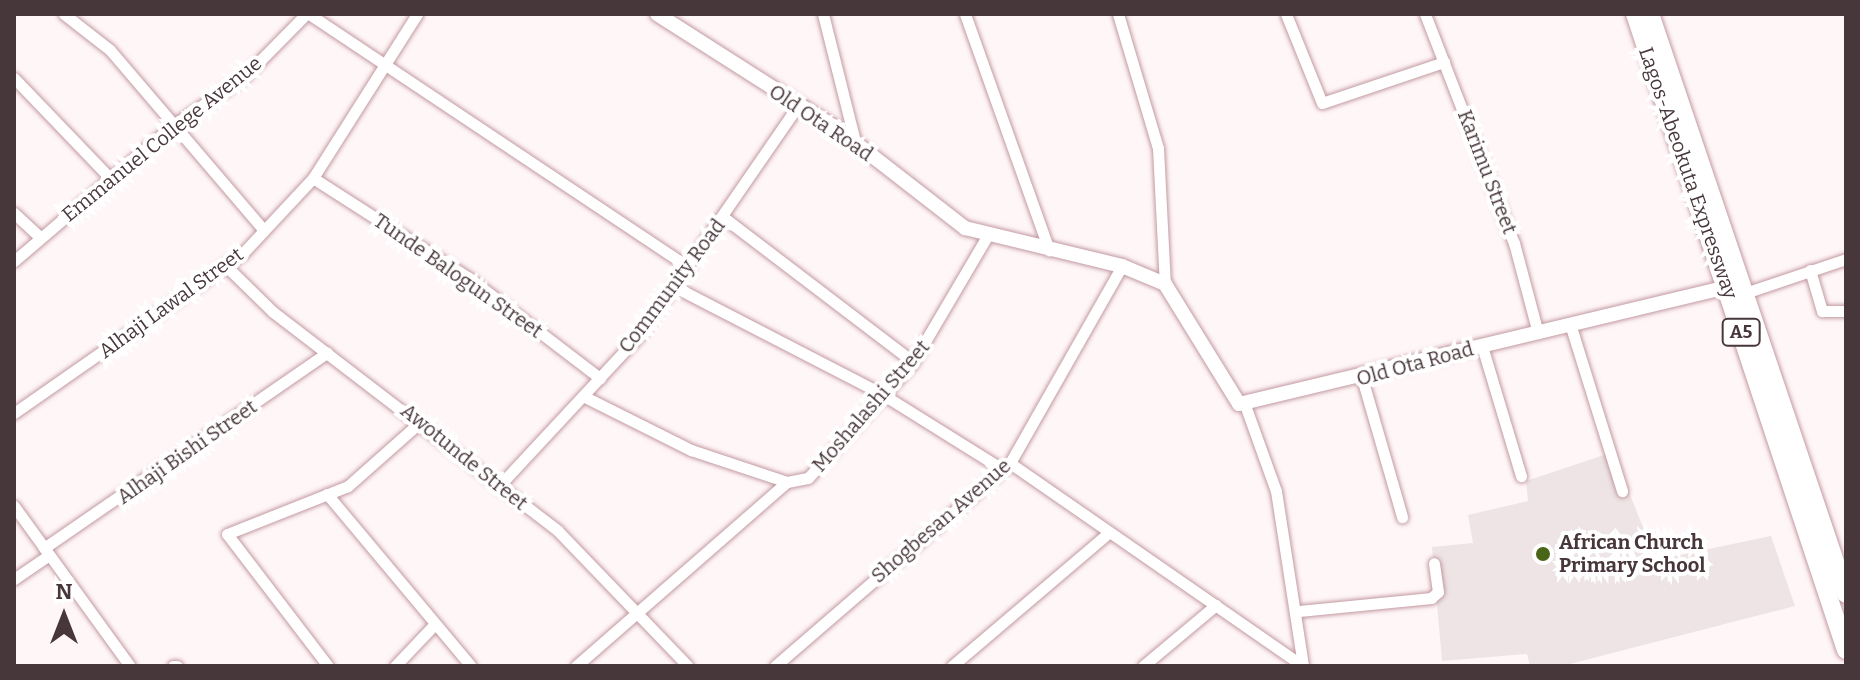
<!DOCTYPE html>
<html>
<head>
<meta charset="utf-8">
<style>
  body { margin:0 }
  #map { position:relative; width:1860px; height:680px; overflow:hidden; background:#fff6f8; font-family:Bitter,serif }
  div>[style] { position:absolute }
  .built>* { inset:0; background:#eee4e5 }
  .roads { filter:drop-shadow(0 0 2px #c29aa1) drop-shadow(0 0 2px #c29aa1) }
  .minor>* { height:11px; margin:-5.5px; padding:0 5.5px; transform-origin:5.5px; border-radius:5.5px; background:#fff }
  .tertiary>* { height:14px; margin:-7px; padding:0 7px; transform-origin:7px; border-radius:7px; background:#fff }
  .trunk>* { height:18px; margin:-9px; padding:0 9px; transform-origin:9px; border-radius:9px; background:#fff }
  .dots>* { width:22px; height:22px; translate:-50% -50%; box-sizing:border-box; border:4px solid #fff; border-radius:50% }
  span { translate:-50% -50%; white-space:nowrap; text-align:center; line-height:1.15; -webkit-text-stroke:8px #fff; paint-order:stroke }
  .shield-label span { padding:2px 6px; background:#fff; border:2px solid; border-radius:6px; -webkit-text-stroke-width:0 }
  .shield-label { font-size:18px; color:#48373a; font-weight:700 }
  .street-label { font-size:20px; color:#48373a }
  .poi-label { font-size:20px; color:#48373a; font-weight:700 }
  .left { translate:0 -50%; text-align:left }
  .frame { position:absolute; inset:0; border:16px solid #48373a; pointer-events:none }
  .north { position:absolute; left:24px; top:576px; width:80px; height:80px; -webkit-text-stroke:6px #fff; paint-order:stroke; rotate:0deg; font-size:22px; font-weight:700; line-height:32px; text-align:center; color:#48373a }
  .north::after { content:''; display:block; margin:auto; width:28px; height:36px; background:#48373a; clip-path:polygon(50% 0,100% 100%,50% 72%,0 100%) }
</style>
</head>
<body>
<div id="map">
  <div class="built">
    <div style="clip-path:polygon(1613px 452px,1656px 560px,1771px 536px,1795px 606px,1562px 666px,1530px 666px,1527px 654px,1442px 661px,1432px 547px,1473px 543px,1468px 515px,1528px 501px,1526px 481px)"></div>
  </div>
  <div class="roads">
    <div class="minor">
      <div style="left:64px;top:14px;width:58px;rotate:38deg"></div>
      <div style="left:110px;top:50px;width:237px;rotate:49.5deg"></div>
      <div style="left:309px;top:14px;width:456px;rotate:33.7deg"></div>
      <div style="left:823px;top:14px;width:135px;rotate:75.9deg"></div>
      <div style="left:965px;top:14px;width:251px;rotate:70.4deg"></div>
      <div style="left:1118px;top:14px;width:140px;rotate:73.4deg"></div>
      <div style="left:1158px;top:148px;width:136px;rotate:87.1deg"></div>
      <div style="left:1286px;top:14px;width:96px;rotate:68deg"></div>
      <div style="left:1322px;top:103px;width:129px;rotate:-18.6deg"></div>
      <div style="left:1425px;top:14px;width:246px;rotate:68.8deg"></div>
      <div style="left:1514px;top:243px;width:93px;rotate:75.1deg"></div>
      <div style="left:14px;top:78px;width:140px;rotate:46.2deg"></div>
      <div style="left:313px;top:178px;width:185px;rotate:32.7deg"></div>
      <div style="left:469px;top:278px;width:165px;rotate:37.4deg"></div>
      <div style="left:14px;top:213px;width:35px;rotate:43deg"></div>
      <div style="left:723px;top:217px;width:239px;rotate:37.3deg"></div>
      <div style="left:14px;top:261px;width:208px;rotate:-40.5deg"></div>
      <div style="left:172px;top:126px;width:88px;rotate:-34.4deg"></div>
      <div style="left:245px;top:76px;width:87px;rotate:-45.5deg"></div>
      <div style="left:225px;top:265px;width:67px;rotate:44.4deg"></div>
      <div style="left:273px;top:312px;width:359px;rotate:37.5deg"></div>
      <div style="left:558px;top:531px;width:187px;rotate:46.1deg"></div>
      <div style="left:1810px;top:270px;width:43px;rotate:73.7deg"></div>
      <div style="left:1822px;top:311px;width:24px"></div>
      <div style="left:675px;top:287px;width:233px;rotate:27.3deg"></div>
      <div style="left:882px;top:394px;width:142px;rotate:32deg"></div>
      <div style="left:1748px;top:292px;width:103px;rotate:-18.6deg"></div>
      <div style="left:1571px;top:327px;width:172px;rotate:72.7deg"></div>
      <div style="left:1482px;top:346px;width:136px;rotate:73.3deg"></div>
      <div style="left:1362px;top:378px;width:145px;rotate:73.9deg"></div>
      <div style="left:585px;top:397px;width:119px;rotate:26.6deg"></div>
      <div style="left:691px;top:450px;width:101px;rotate:18.4deg"></div>
      <div style="left:1245px;top:405px;width:91px;rotate:70.2deg"></div>
      <div style="left:1276px;top:491px;width:177px;rotate:81.2deg"></div>
      <div style="left:14px;top:413px;width:279px;rotate:-34.9deg"></div>
      <div style="left:243px;top:253px;width:103px;rotate:-47deg"></div>
      <div style="left:313px;top:178px;width:194px;rotate:-57.6deg"></div>
      <div style="left:1010px;top:463px;width:356px;rotate:34.7deg"></div>
      <div style="left:498px;top:487px;width:210px;rotate:-47.1deg"></div>
      <div style="left:641px;top:333px;width:275px;rotate:-55.4deg"></div>
      <div style="left:327px;top:494px;width:224px;rotate:50.1deg"></div>
      <div style="left:14px;top:506px;width:198px;rotate:54.1deg"></div>
      <div style="left:44px;top:548px;width:344px;rotate:-34.6deg"></div>
      <div style="left:14px;top:579px;width:42px;rotate:-34.4deg"></div>
      <div style="left:1299px;top:611px;width:133px;rotate:-5.6deg"></div>
      <div style="left:1431px;top:598px;width:9px;rotate:-41deg"></div>
      <div style="left:1438px;top:592px;width:29px;rotate:-98deg"></div>
      <div style="left:173px;top:666px;width:4px"></div>
      <div style="left:328px;top:666px;width:166px;rotate:-127.4deg"></div>
      <div style="left:227px;top:534px;width:130px;rotate:-21.6deg"></div>
      <div style="left:348px;top:486px;width:95px;rotate:-41.6deg"></div>
      <div style="left:395px;top:666px;width:55px;rotate:-46.5deg"></div>
      <div style="left:576px;top:666px;width:280px;rotate:-41.1deg"></div>
      <div style="left:787px;top:482px;width:21px;rotate:-11deg"></div>
      <div style="left:808px;top:478px;width:156px;rotate:-47.8deg"></div>
      <div style="left:913px;top:362px;width:144px;rotate:-59.5deg"></div>
      <div style="left:775px;top:666px;width:311px;rotate:-40.8deg"></div>
      <div style="left:1010px;top:463px;width:227px;rotate:-60.4deg"></div>
      <div style="left:952px;top:666px;width:202px;rotate:-40.4deg"></div>
      <div style="left:1143px;top:666px;width:95px;rotate:-39.9deg"></div>
    </div>
    <div class="tertiary">
      <div style="left:657px;top:14px;width:216px;rotate:32.5deg"></div>
      <div style="left:839px;top:130px;width:160px;rotate:37.9deg"></div>
      <div style="left:965px;top:228px;width:162px;rotate:13.6deg"></div>
      <div style="left:1122px;top:266px;width:47px;rotate:22.7deg"></div>
      <div style="left:1165px;top:284px;width:141px;rotate:58.3deg"></div>
      <div style="left:1239px;top:404px;width:502px;rotate:-13.48deg"></div>
    </div>
    <div class="trunk">
      <div style="left:1635px;top:14px;width:670px;rotate:71.65deg"></div>
      <div style="left:1650px;top:14px;width:612px;rotate:71.33deg"></div>
    </div>
  </div>
  <div class="dots">
    <div style="left:1543px;top:554px;background:#486518"></div>
  </div>
  <div class="shield-label">
    <span style="left:1741px;top:332px">A5</span>
  </div>
  <div class="street-label">
    <span style="left:821px;top:123px;rotate:34deg">Old Ota Road</span>
    <span style="left:162px;top:139px;rotate:-39deg">Emmanuel College Avenue</span>
    <span style="left:1487px;top:172px;rotate:69deg">Karimu Street</span>
    <span style="left:1688px;top:173px;rotate:71deg">Lagos-Abeokuta Expressway</span>
    <span style="left:458px;top:276px;rotate:35deg">Tunde Balogun Street</span>
    <span style="left:672px;top:286px;rotate:-53deg">Community Road</span>
    <span style="left:171px;top:303px;rotate:-36deg">Alhaji Lawal Street</span>
    <span style="left:1415px;top:364px;rotate:-15deg">Old Ota Road</span>
    <span style="left:871px;top:406px;rotate:-49deg">Moshalashi Street</span>
    <span style="left:187px;top:452px;rotate:-35deg">Alhaji Bishi Street</span>
    <span style="left:464px;top:457px;rotate:39deg">Awotunde Street</span>
    <span style="left:941px;top:521px;rotate:-41deg">Shogbesan Avenue</span>
  </div>
  <div class="poi-label">
    <span class="left" style="left:1559px;top:554px">African Church<br>Primary School</span>
  </div>
  <div class="frame"></div>
  <div class="north">N</div>
</div>
</body>
</html>
